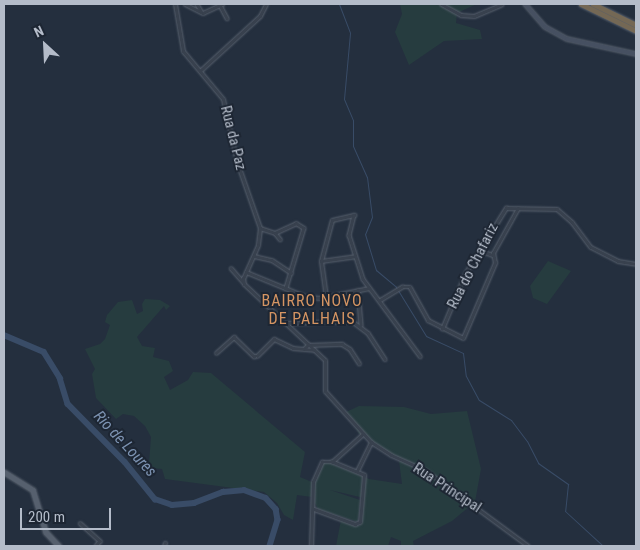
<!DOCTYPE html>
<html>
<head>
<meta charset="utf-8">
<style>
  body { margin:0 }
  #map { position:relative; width:640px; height:550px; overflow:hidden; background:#242f3e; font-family:"Roboto Condensed",sans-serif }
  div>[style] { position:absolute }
  .green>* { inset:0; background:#263c3f }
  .stream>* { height:1px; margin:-0.5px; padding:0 0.5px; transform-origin:0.5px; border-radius:0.5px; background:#394c67 }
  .river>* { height:5.5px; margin:-2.75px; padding:0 2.75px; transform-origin:2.75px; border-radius:2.75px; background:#394c67 }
  .roads { filter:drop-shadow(0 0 1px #565f6c) drop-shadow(0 0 1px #565f6c) }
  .minor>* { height:2.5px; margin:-1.25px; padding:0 1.25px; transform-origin:1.25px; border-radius:1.25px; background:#38414e }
  .tertiary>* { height:3px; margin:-1.5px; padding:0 1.5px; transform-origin:1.5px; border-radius:1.5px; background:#38414e }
  .secondary>* { height:4px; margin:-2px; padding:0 2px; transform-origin:2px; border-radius:2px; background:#465061 }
  .primary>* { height:4.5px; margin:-2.25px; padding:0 2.25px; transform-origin:2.25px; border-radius:2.25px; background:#56606e }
  .motorway>* { height:5px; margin:-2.5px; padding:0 2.5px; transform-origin:2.5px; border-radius:2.5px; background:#746855 }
  span { translate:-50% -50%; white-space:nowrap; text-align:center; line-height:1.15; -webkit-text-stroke:4px #1d2633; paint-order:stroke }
  .street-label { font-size:15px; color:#b4bcc9 }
  .neighbourhood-label { font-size:16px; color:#d59563; letter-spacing:1px }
  .water-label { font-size:16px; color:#7c92b1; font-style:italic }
  .frame { position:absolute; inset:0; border:5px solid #b4bcc9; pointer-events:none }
  .north { position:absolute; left:20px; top:20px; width:50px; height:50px; -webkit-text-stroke:4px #1d2633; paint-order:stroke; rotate:335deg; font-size:14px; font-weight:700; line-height:20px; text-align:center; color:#b4bcc9 }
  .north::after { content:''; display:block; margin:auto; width:18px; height:22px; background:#b4bcc9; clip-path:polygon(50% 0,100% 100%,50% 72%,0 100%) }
  .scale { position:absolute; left:20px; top:508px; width:91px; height:22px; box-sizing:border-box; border:2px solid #b4bcc9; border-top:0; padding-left:6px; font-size:15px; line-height:18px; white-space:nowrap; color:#b4bcc9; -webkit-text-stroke:4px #1d2633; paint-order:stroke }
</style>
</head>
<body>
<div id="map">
  <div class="green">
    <div style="clip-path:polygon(400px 4px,477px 4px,457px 13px,456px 23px,480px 30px,482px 39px,444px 41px,409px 65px,395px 32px,402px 14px)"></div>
    <div style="clip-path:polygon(548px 261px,571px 271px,547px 304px,533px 298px,530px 286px)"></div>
    <div style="clip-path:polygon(145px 299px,160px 300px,170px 306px,166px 310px,164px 306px,137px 337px,142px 346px,155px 348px,153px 357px,169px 361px,173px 371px,164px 377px,170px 390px,188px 380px,193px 372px,211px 373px,305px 452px,300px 477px,312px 482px,323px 463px,327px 462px,369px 479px,402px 484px,399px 461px,359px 434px,346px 412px,359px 406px,404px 407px,431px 414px,467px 411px,481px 469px,475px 502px,452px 521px,413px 541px,414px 546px,401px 546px,401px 541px,391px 537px,388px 546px,336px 546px,341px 520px,360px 526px,364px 498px,330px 490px,360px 500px,358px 522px,318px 509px,312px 497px,297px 495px,293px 520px,284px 515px,277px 503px,264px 492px,165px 479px,162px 469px,151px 468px,149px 463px,151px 437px,145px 426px,134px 416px,123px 414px,116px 419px,96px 398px,92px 374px,95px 369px,85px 349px,100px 344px,105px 339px,110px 325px,105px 322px,107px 315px,118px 302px,132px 300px,137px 314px,143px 311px,142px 304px)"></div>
  </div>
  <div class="stream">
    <div style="left:339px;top:4px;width:31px;rotate:69deg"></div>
    <div style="left:350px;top:33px;width:66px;rotate:95.2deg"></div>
    <div style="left:344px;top:99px;width:23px;rotate:67deg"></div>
    <div style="left:353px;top:120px;width:26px;rotate:90deg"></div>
    <div style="left:353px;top:146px;width:34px;rotate:66deg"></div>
    <div style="left:367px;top:177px;width:40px;rotate:82.9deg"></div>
    <div style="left:372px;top:217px;width:18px;rotate:112deg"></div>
    <div style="left:365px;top:234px;width:38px;rotate:73deg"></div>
    <div style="left:376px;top:270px;width:26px;rotate:40deg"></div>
    <div style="left:396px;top:287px;width:57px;rotate:58.5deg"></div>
    <div style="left:426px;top:336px;width:41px;rotate:24.7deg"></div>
    <div style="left:463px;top:353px;width:23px;rotate:83deg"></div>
    <div style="left:466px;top:376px;width:27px;rotate:62deg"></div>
    <div style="left:479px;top:400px;width:38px;rotate:32deg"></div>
    <div style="left:511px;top:420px;width:26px;rotate:53deg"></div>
    <div style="left:527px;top:441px;width:25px;rotate:63deg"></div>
    <div style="left:538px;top:463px;width:37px;rotate:35deg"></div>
    <div style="left:568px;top:484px;width:27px;rotate:96deg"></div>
    <div style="left:565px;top:511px;width:52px;rotate:42.6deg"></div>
  </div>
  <div class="river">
    <div style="left:4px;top:335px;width:43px;rotate:23deg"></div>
    <div style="left:44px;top:352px;width:31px;rotate:58deg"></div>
    <div style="left:60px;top:378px;width:27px;rotate:73deg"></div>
    <div style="left:68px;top:404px;width:81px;rotate:45.5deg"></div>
    <div style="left:125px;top:462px;width:48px;rotate:51deg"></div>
    <div style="left:155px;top:499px;width:18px;rotate:19deg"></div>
    <div style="left:172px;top:505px;width:22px;rotate:-5deg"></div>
    <div style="left:194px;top:503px;width:31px;rotate:-21deg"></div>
    <div style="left:223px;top:492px;width:21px;rotate:-5deg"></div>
    <div style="left:244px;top:490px;width:23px;rotate:20deg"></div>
    <div style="left:266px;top:498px;width:15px;rotate:48deg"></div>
    <div style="left:276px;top:509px;width:11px;rotate:80deg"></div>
    <div style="left:278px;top:520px;width:27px;rotate:107deg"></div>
  </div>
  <div class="roads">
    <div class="minor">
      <div style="left:185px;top:4px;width:20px;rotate:27deg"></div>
      <div style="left:203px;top:13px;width:21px;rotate:-25deg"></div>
      <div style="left:197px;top:4px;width:8px;rotate:60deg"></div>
      <div style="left:220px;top:5px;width:15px;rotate:62deg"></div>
      <div style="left:200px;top:71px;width:81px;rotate:-42.5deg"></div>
      <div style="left:260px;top:16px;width:13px;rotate:-63deg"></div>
      <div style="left:260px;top:228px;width:16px;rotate:18deg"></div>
      <div style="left:275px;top:233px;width:23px;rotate:-25deg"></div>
      <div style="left:296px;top:223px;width:9px;rotate:32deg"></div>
      <div style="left:304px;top:228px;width:63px;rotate:106.7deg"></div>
      <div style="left:275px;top:233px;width:8px;rotate:50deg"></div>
      <div style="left:479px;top:250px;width:15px;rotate:20deg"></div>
      <div style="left:254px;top:256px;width:18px;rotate:13deg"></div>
      <div style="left:272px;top:260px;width:23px;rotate:34deg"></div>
      <div style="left:321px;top:261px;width:34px;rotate:-8deg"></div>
      <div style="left:231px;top:268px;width:18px;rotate:49deg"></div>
      <div style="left:246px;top:272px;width:66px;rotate:22.3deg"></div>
      <div style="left:307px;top:297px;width:13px;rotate:4deg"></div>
      <div style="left:320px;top:298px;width:50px;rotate:-11.5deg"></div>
      <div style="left:358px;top:290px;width:35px;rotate:85deg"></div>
      <div style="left:326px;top:297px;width:36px;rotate:-98deg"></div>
      <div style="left:321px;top:261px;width:42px;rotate:-75deg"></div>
      <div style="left:332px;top:220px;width:23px;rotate:-13deg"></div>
      <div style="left:354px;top:215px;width:21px;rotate:104deg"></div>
      <div style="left:349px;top:235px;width:46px;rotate:72.3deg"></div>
      <div style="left:363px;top:279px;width:96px;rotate:53.5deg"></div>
      <div style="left:380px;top:300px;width:26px;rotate:-31deg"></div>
      <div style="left:402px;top:287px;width:8px"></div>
      <div style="left:410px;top:287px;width:38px;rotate:61deg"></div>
      <div style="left:428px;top:320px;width:39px;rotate:27deg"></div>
      <div style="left:463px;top:338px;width:82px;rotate:-66.9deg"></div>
      <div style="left:495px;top:263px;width:10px;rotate:-101deg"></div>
      <div style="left:493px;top:253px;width:51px;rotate:-60.9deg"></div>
      <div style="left:285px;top:323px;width:67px;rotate:-1.7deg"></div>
      <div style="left:352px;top:321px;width:20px;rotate:37deg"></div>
      <div style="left:368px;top:333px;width:31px;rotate:57deg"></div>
      <div style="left:442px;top:329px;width:60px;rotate:-67.3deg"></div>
      <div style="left:465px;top:274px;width:78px;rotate:-58.2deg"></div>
      <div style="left:506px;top:208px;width:51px;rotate:1.1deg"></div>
      <div style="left:557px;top:209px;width:20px;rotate:41deg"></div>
      <div style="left:572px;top:222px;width:31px;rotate:53deg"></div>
      <div style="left:591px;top:247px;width:30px;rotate:27deg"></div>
      <div style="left:618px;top:261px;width:18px;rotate:9deg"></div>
      <div style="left:304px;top:349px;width:6px;rotate:-45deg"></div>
      <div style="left:308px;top:345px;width:34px;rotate:-2deg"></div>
      <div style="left:342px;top:344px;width:9px;rotate:32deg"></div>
      <div style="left:350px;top:349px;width:17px;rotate:57deg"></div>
      <div style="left:216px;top:353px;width:24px;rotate:-42deg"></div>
      <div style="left:234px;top:337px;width:28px;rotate:44deg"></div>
      <div style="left:254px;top:356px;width:3px"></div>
      <div style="left:257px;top:356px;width:24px;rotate:-45deg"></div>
      <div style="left:274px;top:339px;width:21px;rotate:25deg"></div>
      <div style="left:293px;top:348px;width:21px;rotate:5deg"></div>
      <div style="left:357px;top:471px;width:32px;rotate:-64deg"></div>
      <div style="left:314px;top:509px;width:44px;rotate:20.1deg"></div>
      <div style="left:355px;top:524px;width:5px;rotate:-22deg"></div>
      <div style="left:360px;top:522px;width:47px;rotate:-85.1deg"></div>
      <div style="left:364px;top:475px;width:35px;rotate:-158deg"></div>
      <div style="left:80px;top:523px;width:27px;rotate:42deg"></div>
      <div style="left:100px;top:541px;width:6px;rotate:129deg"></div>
      <div style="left:164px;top:546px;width:3px;rotate:-72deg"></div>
      <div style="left:311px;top:546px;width:64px;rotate:-88.2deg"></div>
      <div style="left:313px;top:482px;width:22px;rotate:-66deg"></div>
      <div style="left:322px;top:462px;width:10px"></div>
      <div style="left:332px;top:462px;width:42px;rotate:-42.1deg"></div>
    </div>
    <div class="tertiary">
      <div style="left:175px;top:4px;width:48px;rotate:80.3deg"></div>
      <div style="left:183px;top:51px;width:62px;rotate:50.2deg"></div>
      <div style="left:223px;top:99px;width:65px;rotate:77.5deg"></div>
      <div style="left:237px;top:162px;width:70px;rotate:70.8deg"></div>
      <div style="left:260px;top:228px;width:17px;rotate:97deg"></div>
      <div style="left:258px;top:245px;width:36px;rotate:114deg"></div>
      <div style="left:243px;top:278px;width:6px;rotate:81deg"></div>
      <div style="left:244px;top:284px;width:111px;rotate:43.2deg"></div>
      <div style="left:325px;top:360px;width:31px;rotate:90deg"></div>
      <div style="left:325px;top:391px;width:69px;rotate:48deg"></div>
      <div style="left:371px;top:442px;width:24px;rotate:33deg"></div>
      <div style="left:391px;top:455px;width:37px;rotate:24deg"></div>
      <div style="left:425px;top:470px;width:128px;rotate:36.4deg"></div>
      <div style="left:441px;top:4px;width:23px;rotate:29deg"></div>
      <div style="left:461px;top:15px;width:13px;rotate:4deg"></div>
      <div style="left:474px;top:16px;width:30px;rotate:-23deg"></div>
    </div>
    <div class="secondary">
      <div style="left:525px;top:4px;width:30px;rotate:49deg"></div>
      <div style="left:545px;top:27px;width:25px;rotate:29deg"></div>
      <div style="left:567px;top:39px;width:71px;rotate:12.3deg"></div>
    </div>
    <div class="primary">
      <div style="left:4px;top:472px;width:34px;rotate:32deg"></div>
      <div style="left:33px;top:490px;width:44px;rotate:72.8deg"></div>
      <div style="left:46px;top:532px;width:19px;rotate:47deg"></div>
    </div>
    <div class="motorway">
      <div style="left:581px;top:4px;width:61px;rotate:26.1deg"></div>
      <div style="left:593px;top:4px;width:48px;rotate:26deg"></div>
    </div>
  </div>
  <div class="street-label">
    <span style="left:233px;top:138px;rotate:76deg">Rua da Paz</span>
    <span style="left:473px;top:266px;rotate:-63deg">Rua do Chafariz</span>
    <span style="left:447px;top:488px;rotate:33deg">Rua Principal</span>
  </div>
  <div class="neighbourhood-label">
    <span style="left:312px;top:310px">BAIRRO NOVO<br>DE PALHAIS</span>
  </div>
  <div class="water-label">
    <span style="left:125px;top:444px;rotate:47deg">Rio de Loures</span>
  </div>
  <div class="frame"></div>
  <div class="north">N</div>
  <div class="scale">200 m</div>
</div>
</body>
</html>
